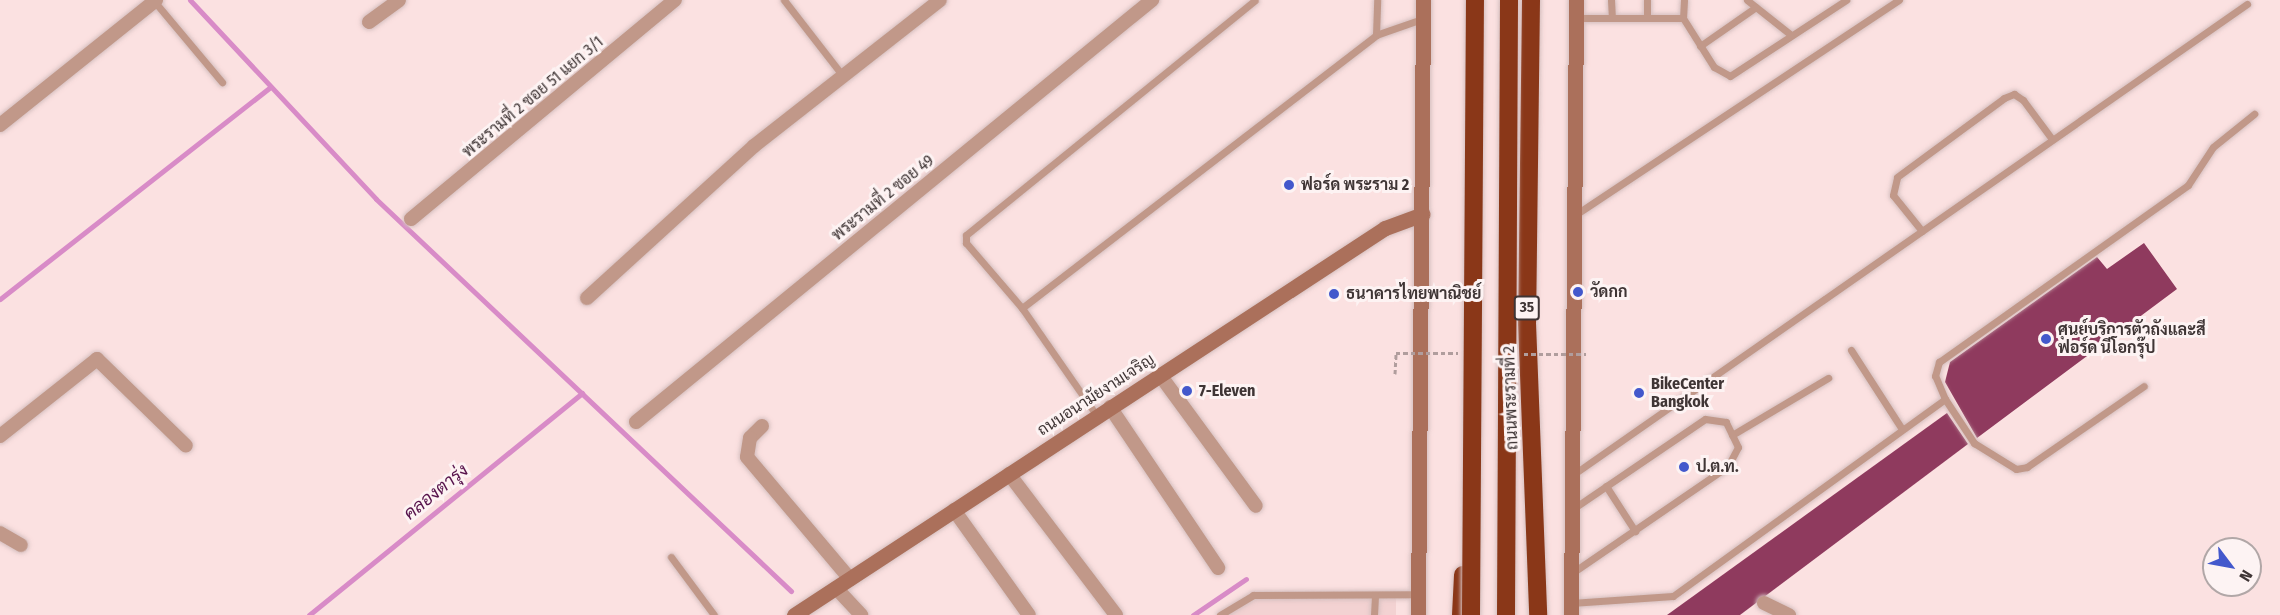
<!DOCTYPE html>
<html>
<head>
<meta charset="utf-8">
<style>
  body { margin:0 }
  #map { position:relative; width:2280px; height:615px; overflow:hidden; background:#fbe1e1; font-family:"Fira Sans Condensed",Sarabun,sans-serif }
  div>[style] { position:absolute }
  .built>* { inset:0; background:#f3d2d2 }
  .stream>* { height:5px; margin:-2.5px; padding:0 2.5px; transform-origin:2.5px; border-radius:2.5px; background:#d88bc7 }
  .building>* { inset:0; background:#8f3a5e }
  .path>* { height:3px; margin-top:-1.5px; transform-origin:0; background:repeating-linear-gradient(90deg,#b09d9d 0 4.5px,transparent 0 7.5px) }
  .roads { filter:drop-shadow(0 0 2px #d5bfbf) drop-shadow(0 0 2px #d5bfbf) }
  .lane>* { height:7px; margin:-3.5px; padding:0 3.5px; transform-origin:3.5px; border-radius:3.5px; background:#c19889 }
  .street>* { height:14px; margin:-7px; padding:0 7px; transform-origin:7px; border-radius:7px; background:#c19889 }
  .secondary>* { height:15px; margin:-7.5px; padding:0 7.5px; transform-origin:7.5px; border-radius:7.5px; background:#ab705b }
  .highway>* { height:18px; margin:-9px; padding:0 9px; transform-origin:9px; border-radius:9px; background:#8a3718 }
  .path-bridge>* { height:3px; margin-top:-1.5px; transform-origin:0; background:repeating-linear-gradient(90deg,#b09d9d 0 4.5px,transparent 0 7.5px) }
  .bridges { filter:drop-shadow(0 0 2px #d5bfbf) drop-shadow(0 0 2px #d5bfbf) }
  .highway-bridge>* { height:18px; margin:-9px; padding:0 9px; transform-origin:9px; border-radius:9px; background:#8a3718 }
  .dots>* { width:16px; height:16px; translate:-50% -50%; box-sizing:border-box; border:3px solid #fdf3f3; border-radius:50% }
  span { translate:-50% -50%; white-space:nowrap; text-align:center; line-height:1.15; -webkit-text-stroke:6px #fdf3f3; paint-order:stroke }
  .shield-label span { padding:2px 4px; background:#fdf3f3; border:2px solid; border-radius:4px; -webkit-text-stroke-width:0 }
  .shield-label { font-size:15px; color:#3f3535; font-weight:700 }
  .street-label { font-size:16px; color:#3f3535 }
  .poi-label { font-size:16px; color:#3f3535; font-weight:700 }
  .left { translate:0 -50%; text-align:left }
  .water-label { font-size:18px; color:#57134c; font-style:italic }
  .north { position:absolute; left:2202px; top:537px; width:60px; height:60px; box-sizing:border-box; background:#fdf3f3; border:2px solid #b1a7a7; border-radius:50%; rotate:122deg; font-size:16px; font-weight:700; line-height:24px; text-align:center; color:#3f3535 }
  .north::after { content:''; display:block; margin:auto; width:21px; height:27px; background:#4358cc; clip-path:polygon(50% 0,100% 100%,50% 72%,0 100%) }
</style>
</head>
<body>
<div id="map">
  <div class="built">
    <div style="clip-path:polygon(1252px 598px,1396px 598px,1396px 615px,1228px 615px)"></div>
  </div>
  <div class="stream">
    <div style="left:190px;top:0;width:272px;rotate:46.9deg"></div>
    <div style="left:376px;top:199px;width:571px;rotate:43.37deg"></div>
    <div style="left:0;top:299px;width:342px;rotate:-38.1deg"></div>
    <div style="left:309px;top:615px;width:352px;rotate:-39.1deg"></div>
    <div style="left:1193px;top:615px;width:64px;rotate:-34.2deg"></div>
  </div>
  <div class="building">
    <div style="clip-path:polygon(2144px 243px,2177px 289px,1977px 438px,1945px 382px,1950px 362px,2097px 257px,2107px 269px)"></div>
    <div style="clip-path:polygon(1947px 413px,1968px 444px,1740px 615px,1667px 615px)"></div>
  </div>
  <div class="path">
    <div style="left:1395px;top:374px;width:21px;rotate:-87deg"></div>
  </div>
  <div class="roads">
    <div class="lane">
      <div style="left:784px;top:0;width:96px;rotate:52.2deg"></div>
      <div style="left:1611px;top:0;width:18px;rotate:87deg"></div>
      <div style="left:1647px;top:0;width:18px;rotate:90deg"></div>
      <div style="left:1684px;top:0;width:18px;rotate:93deg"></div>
      <div style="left:1683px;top:18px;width:58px;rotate:57.7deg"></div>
      <div style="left:1714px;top:67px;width:18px;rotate:29deg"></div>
      <div style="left:1730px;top:76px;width:139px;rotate:-33.2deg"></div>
      <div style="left:1747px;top:0;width:56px;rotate:38.5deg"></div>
      <div style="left:154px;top:1px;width:106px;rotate:50deg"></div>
      <div style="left:1576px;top:18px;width:107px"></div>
      <div style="left:1376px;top:35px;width:35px;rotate:-88deg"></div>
      <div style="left:1700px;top:46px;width:68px;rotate:-34.9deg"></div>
      <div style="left:1575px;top:215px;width:389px;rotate:-33.6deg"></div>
      <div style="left:1922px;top:231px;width:46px;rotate:-128.9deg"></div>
      <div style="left:1893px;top:195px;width:18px;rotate:-77deg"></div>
      <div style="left:1897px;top:177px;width:133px;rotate:-36.4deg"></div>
      <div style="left:2004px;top:98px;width:11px;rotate:-22deg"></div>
      <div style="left:2014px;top:94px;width:11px;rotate:34deg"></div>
      <div style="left:2023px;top:100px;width:49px;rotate:53.4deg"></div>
      <div style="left:1022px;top:308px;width:447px;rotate:-37.6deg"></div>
      <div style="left:1376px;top:35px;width:49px;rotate:-19.2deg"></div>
      <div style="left:1851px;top:350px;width:94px;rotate:57.2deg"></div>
      <div style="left:1945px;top:399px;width:25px;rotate:-113deg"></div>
      <div style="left:1935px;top:376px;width:15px;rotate:-74deg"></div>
      <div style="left:1939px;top:362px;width:305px;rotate:-35.4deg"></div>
      <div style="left:2188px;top:185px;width:45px;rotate:-56.7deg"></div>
      <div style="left:2213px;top:147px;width:53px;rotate:-38.8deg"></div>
      <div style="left:1097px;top:416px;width:131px;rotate:-124.8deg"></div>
      <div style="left:1022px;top:308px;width:86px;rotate:-130.7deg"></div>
      <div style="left:966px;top:243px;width:8px;rotate:-90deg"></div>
      <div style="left:966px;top:235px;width:372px;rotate:-39.1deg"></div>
      <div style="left:1732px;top:435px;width:112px;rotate:-30.7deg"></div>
      <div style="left:1574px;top:474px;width:821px;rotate:-34.93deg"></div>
      <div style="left:1606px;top:486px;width:54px;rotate:57.2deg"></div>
      <div style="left:671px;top:557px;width:72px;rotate:53.4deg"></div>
      <div style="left:1572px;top:573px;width:189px;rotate:-34.4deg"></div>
      <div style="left:1728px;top:466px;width:21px;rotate:-62deg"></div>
      <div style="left:1738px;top:447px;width:28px;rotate:-116deg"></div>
      <div style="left:1726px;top:422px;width:21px;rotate:-172deg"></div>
      <div style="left:1705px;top:419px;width:158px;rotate:145.8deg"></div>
      <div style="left:1571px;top:603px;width:102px;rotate:-3.9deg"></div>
      <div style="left:1673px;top:596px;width:336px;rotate:-35.9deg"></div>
      <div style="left:1945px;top:399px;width:53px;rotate:56.6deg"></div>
      <div style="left:1974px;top:443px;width:49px;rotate:31.8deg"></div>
      <div style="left:2016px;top:469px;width:11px;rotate:-10deg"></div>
      <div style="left:2027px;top:467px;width:142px;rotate:-34.7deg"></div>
      <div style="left:1220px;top:615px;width:39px;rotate:-31deg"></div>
      <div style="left:1253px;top:595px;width:166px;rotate:-0.3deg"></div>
      <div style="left:1374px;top:615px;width:19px;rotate:-87deg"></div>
    </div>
    <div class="street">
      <div style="left:369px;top:22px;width:37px;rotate:-36deg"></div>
      <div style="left:0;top:125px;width:200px;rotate:-38.7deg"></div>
      <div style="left:411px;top:219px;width:343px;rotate:-39.7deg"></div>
      <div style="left:587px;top:298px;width:226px;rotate:-42.3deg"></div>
      <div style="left:754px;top:146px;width:236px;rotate:-38.1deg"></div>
      <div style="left:1160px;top:375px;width:162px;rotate:53.8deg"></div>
      <div style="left:1110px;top:407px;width:194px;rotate:56.1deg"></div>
      <div style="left:636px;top:422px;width:667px;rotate:-39.28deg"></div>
      <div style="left:762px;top:426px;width:17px;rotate:135deg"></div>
      <div style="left:750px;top:438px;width:19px;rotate:99deg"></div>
      <div style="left:747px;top:457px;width:160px;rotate:49.8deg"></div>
      <div style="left:0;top:436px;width:124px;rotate:-38.4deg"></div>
      <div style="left:97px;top:359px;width:124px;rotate:44.3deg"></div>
      <div style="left:1009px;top:474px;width:177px;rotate:52.8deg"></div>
      <div style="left:954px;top:510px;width:129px;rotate:54.5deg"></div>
      <div style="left:0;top:533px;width:24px;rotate:30deg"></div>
      <div style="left:836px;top:588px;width:37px;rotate:47deg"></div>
      <div style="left:1764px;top:603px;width:28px;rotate:26deg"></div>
    </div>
    <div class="secondary">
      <div style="left:794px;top:615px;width:706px;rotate:-33.22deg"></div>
      <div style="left:1385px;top:228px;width:40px;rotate:-20.2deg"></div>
      <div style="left:1418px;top:615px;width:615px;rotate:-89.53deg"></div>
      <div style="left:1571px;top:615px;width:615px;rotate:-89.53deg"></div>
    </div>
    <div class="highway">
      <div style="left:1531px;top:0;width:323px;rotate:90.7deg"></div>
      <div style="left:1527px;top:323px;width:292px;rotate:87.8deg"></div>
      <div style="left:1461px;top:615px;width:40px;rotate:-87.1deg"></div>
    </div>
  </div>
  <div class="path-bridge">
    <div style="left:1396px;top:353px;width:62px"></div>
    <div style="left:1524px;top:354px;width:62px"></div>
  </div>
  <div class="bridges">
    <div class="highway-bridge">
      <div style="left:1471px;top:615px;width:615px;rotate:-89.63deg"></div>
      <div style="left:1506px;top:615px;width:615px;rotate:-89.72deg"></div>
    </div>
  </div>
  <div class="dots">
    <div style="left:1289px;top:185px;background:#4358cc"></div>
    <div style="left:1578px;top:292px;background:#4358cc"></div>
    <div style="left:1334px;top:294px;background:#4358cc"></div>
    <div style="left:2046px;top:339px;background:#4358cc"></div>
    <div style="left:1187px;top:391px;background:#4358cc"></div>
    <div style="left:1639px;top:393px;background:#4358cc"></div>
    <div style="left:1684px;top:467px;background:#4358cc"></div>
  </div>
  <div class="shield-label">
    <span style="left:1527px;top:308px">35</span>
  </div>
  <div class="street-label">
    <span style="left:533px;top:97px;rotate:-40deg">พระรามที่ 2 ซอย 51 แยก 3/1</span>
    <span style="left:883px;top:198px;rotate:-39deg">พระรามที่ 2 ซอย 49</span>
    <span style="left:1096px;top:395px;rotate:-33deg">ถนนอนามัยงามเจริญ</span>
    <span style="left:1511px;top:398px;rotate:-92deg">ถนนพระรามที่ 2</span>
  </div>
  <div class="poi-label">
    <span class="left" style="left:1301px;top:185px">ฟอร์ด พระราม 2</span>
    <span class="left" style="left:1590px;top:292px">วัดกก</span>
    <span class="left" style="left:1346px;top:294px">ธนาคารไทยพาณิชย์</span>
    <span class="left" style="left:2058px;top:339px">ศูนย์บริการตัวถังและสี<br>ฟอร์ด นีโอกรุ๊ป</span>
    <span class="left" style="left:1651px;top:393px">BikeCenter<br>Bangkok</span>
    <span class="left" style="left:1199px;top:391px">7-Eleven</span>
    <span class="left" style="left:1696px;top:467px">ป.ต.ท.</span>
  </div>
  <div class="water-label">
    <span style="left:436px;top:492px;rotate:-39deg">คลองตารุ่ง</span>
  </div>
  <div class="north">N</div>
</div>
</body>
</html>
